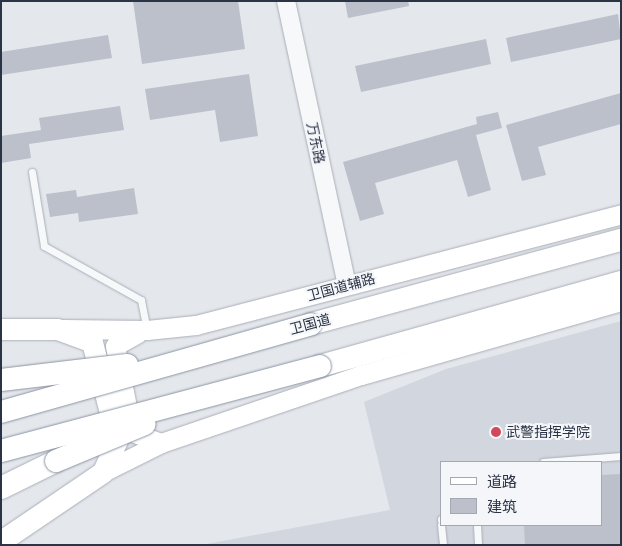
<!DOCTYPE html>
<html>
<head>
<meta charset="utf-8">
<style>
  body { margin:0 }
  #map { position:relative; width:622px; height:546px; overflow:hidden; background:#e4e7ec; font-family:Raleway,"Noto Sans SC",sans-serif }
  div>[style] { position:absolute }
  .built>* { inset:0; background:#d2d6de }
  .building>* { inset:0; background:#bbc0ca }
  .roads { filter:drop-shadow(0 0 1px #a9aeb7) drop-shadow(0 0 1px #a9aeb7) }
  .service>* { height:7px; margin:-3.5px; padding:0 3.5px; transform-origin:3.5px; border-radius:3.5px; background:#f7f8fa }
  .tertiary>* { height:18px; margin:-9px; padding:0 9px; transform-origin:9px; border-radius:9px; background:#f7f8fa }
  .secondary>* { height:19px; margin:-9.5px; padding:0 9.5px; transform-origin:9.5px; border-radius:9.5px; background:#fff }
  .primary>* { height:21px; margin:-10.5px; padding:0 10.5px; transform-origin:10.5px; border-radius:10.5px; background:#fff }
  .trunk>* { height:22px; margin:-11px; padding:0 11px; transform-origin:11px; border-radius:11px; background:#fff }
  .bridges { filter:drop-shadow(0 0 1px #8b94a3) drop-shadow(0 0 1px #8b94a3) }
  .trunk-bridge>* { height:22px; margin:-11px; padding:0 11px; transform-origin:11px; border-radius:11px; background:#fff }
  .dots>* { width:14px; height:14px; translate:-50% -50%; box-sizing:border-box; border:2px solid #f4f6f9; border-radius:50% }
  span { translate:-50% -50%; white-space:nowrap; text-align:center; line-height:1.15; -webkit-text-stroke:4px #f4f6f9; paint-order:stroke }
  .street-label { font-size:14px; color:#2b3445 }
  .poi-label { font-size:14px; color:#2b3445 }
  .left { translate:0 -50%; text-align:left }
  .frame { position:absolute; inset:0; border:2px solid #2b3445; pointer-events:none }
  .legend { position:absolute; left:440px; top:461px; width:162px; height:65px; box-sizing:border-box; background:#f4f6f9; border:1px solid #a4a8b1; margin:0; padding:6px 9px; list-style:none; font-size:15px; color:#2b3445 }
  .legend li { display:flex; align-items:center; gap:10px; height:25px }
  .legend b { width:25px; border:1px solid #a4a8b1 }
</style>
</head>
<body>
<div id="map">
  <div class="built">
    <div style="clip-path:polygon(evenodd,621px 321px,621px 545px,201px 545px,390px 510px,364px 402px,446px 369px,621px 321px,441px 462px,601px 462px,601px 525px,441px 525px,441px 462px)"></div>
  </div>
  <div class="building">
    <div style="clip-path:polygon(133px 1px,238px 1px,245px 49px,142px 64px)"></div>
    <div style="clip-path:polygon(345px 1px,408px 1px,409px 6px,348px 18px)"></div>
    <div style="clip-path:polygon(618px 14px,621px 39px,511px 62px,506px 38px)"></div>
    <div style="clip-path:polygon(108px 35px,112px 58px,1px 75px,1px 52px)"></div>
    <div style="clip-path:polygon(486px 39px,491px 64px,361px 92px,355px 66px)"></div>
    <div style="clip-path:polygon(249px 74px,258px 136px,220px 142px,215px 110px,150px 120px,145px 89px)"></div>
    <div style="clip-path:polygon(621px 93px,621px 124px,538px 147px,546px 175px,522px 181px,506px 125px)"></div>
    <div style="clip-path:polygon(120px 106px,124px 130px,29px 144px,31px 158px,1px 163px,1px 136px,41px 130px,39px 118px)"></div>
    <div style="clip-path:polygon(498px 112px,502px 128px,476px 135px,491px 190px,468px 197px,457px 160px,375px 183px,384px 214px,360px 221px,343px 162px,477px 124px,476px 117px)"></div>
    <div style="clip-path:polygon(134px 188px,138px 214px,79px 222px,78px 213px,50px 217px,46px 194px,76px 190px,77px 197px)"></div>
    <div style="clip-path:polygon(621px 474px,621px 545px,525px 545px,524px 525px,601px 525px,601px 475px)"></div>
  </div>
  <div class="roads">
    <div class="service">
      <div style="left:32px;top:172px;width:75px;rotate:80.8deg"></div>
      <div style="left:44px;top:246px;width:111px;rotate:29.1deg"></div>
      <div style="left:141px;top:300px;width:31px;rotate:79deg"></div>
      <div style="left:543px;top:462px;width:78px;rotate:-4.4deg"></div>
      <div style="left:441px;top:519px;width:1px;rotate:90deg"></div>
      <div style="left:441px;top:525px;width:20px;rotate:84deg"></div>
      <div style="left:477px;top:525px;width:20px;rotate:87deg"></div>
    </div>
    <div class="tertiary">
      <div style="left:286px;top:1px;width:291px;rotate:77.9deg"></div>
    </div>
    <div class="secondary">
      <div style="left:63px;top:329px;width:84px;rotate:0.7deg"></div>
      <div style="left:147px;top:330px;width:49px;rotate:-5.8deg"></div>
      <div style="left:196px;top:325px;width:439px;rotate:-14.6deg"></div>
      <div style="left:138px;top:333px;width:26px;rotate:151deg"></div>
      <div style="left:115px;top:346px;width:88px;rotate:78.8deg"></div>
      <div style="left:132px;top:432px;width:31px;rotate:21deg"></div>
      <div style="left:103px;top:472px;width:65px;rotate:-26.6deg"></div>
      <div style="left:161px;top:443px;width:211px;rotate:-18.8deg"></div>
      <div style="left:361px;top:375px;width:270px;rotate:-15.9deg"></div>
    </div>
    <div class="primary">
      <div style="left:1px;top:329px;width:56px"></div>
      <div style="left:57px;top:329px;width:37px;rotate:20deg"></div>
      <div style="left:92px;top:342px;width:101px;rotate:75.7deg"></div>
      <div style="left:117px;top:440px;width:35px;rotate:114deg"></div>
      <div style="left:103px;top:472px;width:123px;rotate:145.9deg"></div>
    </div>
    <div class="trunk">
      <div style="left:311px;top:324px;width:321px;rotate:-15.2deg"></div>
      <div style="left:320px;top:366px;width:313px;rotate:-15.6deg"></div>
      <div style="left:1px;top:488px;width:61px;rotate:-26.1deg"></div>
    </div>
  </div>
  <div class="bridges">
    <div class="trunk-bridge">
      <div style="left:1px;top:380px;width:127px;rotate:-6.8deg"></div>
      <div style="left:1px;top:412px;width:322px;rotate:-15.8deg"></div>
      <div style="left:1px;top:451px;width:330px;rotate:-14.9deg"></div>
      <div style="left:56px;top:461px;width:96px;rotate:-22.6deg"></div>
    </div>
  </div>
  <div class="dots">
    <div style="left:496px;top:432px;background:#d1495b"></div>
  </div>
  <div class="street-label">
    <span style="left:316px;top:143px;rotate:78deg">万东路</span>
    <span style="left:341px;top:287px;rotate:-15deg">卫国道辅路</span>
    <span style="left:310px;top:324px;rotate:-15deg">卫国道</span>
  </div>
  <div class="poi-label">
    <span class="left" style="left:506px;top:432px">武警指挥学院</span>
  </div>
  <div class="frame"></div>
  <ul class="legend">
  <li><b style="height:6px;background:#fff"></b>道路</li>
  <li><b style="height:14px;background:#bbc0ca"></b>建筑</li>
  </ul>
</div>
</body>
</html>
